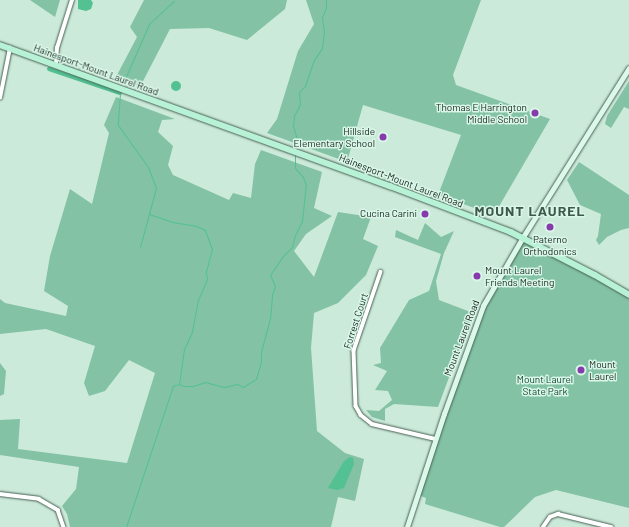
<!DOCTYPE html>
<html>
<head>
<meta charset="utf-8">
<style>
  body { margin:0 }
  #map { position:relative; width:629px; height:527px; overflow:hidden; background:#cceada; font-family:Barlow,sans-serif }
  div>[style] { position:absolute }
  .green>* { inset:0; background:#83c2a4 }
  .water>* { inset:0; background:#53c192 }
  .round { border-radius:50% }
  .stream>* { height:1px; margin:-0.5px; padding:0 0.5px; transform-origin:0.5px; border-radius:0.5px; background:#53c192 }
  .canal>* { height:4px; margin:-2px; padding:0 2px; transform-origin:2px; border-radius:2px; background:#53c192 }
  .roads { filter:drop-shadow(0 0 1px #476154) drop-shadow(0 0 1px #476154) }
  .street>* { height:3.5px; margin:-1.75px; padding:0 1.75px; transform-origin:1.75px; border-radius:1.75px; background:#fff }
  .secondary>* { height:4.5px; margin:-2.25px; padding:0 2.25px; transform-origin:2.25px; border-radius:2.25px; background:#dbf8eb }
  .primary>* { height:5.5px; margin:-2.75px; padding:0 2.75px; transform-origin:2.75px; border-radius:2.75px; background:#b7f1d6 }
  .dots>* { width:11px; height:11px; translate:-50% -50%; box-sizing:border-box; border:2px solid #d9f7e8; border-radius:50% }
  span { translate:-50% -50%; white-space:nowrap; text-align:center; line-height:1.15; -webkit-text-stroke:3px #d9f7e8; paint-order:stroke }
  .street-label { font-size:10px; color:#19241e }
  .poi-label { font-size:10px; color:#19241e }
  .right { translate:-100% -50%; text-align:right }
  .left { translate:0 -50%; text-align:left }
  .park-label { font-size:10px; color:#0f3f2c }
  .district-label { font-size:14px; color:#3e574b; font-weight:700; letter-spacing:1px }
</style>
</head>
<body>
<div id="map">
  <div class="green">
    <div style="clip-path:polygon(30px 0,60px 0,55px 17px)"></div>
    <div style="clip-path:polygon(144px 0,287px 0,285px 9px,247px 40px,209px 28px,170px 29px,140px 87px,116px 79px,116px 77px,137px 37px,130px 27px)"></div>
    <div style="clip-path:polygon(306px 0,481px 0,453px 75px,456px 85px,550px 119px,494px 215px,438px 195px,461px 135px,363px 105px,347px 162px,267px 133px,277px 119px,298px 51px,314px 24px)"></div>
    <div style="clip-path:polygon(629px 81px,629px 109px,624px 107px,611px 128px,605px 124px,607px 116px)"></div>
    <div style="clip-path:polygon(116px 97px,175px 119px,162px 120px,158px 132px,173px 146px,168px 165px,173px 175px,229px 200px,233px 193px,251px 198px,255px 164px,261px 150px,322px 172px,314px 208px,332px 216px,306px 234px,294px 251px,314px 277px,338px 212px,371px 217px,363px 239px,378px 246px,366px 275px,338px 303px,314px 313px,311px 348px,317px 431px,345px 453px,364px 459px,355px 501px,338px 497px,331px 527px,70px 527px,67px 514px,62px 506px,76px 489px,79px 467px,0 455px,0 420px,20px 419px,18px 449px,127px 463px,155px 373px,129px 360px,105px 391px,89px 396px,84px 383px,95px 346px,46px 329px,0 334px,0 299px,5px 303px,66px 316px,68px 306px,44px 291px,50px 256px,70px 189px,92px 204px,109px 133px,104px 125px)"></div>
    <div style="clip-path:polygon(579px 162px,629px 195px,629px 228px,621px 230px,607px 237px,599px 245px,596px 240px,598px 236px,601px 214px,580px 205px,567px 180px)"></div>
    <div style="clip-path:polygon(425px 223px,441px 237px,454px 231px,444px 253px,436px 281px,439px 300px,473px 313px,438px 407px,394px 404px,385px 409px,385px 421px,372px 417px,366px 410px,379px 411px,392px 400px,388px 391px,375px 390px,387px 371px,373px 365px,381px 363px,380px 348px,409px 300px,429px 291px,441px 254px,395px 237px,396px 230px,418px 240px)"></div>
    <div style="clip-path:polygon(523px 237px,629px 297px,629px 508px,556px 490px,535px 497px,504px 527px,500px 527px,425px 504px,426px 498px,418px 495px,483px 306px)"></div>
    <div style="clip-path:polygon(0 363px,6px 371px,4px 394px,0 396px)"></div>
  </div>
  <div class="water">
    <div style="clip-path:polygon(78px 0,91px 0,93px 3px,91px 9px,86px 11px,78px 9px)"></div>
    <div class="round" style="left:171px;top:81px;width:10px;height:10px"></div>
    <div style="clip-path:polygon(350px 457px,353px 458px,354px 464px,344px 488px,337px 490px,328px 488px,344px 461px)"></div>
  </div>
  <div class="stream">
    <div style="left:124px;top:81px;width:62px;rotate:-66.3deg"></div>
    <div style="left:149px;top:24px;width:34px;rotate:-43deg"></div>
    <div style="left:120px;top:93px;width:32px;rotate:94deg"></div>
    <div style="left:118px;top:125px;width:52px;rotate:54.5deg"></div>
    <div style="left:148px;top:167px;width:22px;rotate:69deg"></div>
    <div style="left:156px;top:188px;width:61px;rotate:105.2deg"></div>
    <div style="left:296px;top:149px;width:10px;rotate:-84deg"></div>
    <div style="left:297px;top:139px;width:14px;rotate:-107deg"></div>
    <div style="left:293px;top:126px;width:10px;rotate:-84deg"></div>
    <div style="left:294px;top:116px;width:13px;rotate:-63deg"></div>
    <div style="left:300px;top:104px;width:12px;rotate:-95deg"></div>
    <div style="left:299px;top:92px;width:8px;rotate:-45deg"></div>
    <div style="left:305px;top:86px;width:28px;rotate:-71deg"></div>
    <div style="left:314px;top:60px;width:14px;rotate:-56deg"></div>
    <div style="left:322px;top:48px;width:16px;rotate:-83deg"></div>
    <div style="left:324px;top:32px;width:15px;rotate:-98deg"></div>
    <div style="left:322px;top:17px;width:10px;rotate:-66deg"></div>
    <div style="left:326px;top:8px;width:8px;rotate:-90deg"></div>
    <div style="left:149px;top:214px;width:24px;rotate:19deg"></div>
    <div style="left:172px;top:222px;width:24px;rotate:9deg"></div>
    <div style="left:196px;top:226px;width:10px;rotate:24deg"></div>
    <div style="left:205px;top:230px;width:20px;rotate:70deg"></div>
    <div style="left:212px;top:249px;width:24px;rotate:105deg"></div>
    <div style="left:206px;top:272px;width:7px;rotate:82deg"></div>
    <div style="left:207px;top:279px;width:23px;rotate:113deg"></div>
    <div style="left:198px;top:300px;width:33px;rotate:101deg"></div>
    <div style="left:192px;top:332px;width:19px;rotate:115deg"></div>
    <div style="left:184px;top:349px;width:34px;rotate:98deg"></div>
    <div style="left:126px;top:527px;width:149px;rotate:-71.6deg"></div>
    <div style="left:173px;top:386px;width:6px;rotate:-18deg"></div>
    <div style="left:179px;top:384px;width:5px;rotate:22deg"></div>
    <div style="left:184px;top:386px;width:9px"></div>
    <div style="left:193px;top:386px;width:13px;rotate:-18deg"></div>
    <div style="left:205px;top:382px;width:20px;rotate:15deg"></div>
    <div style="left:224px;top:387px;width:13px;rotate:-13deg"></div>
    <div style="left:237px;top:384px;width:7px;rotate:27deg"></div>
    <div style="left:243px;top:387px;width:15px;rotate:-32deg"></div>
    <div style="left:256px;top:379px;width:18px;rotate:-74deg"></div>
    <div style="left:261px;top:362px;width:10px;rotate:-90deg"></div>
    <div style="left:261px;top:352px;width:34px;rotate:-75deg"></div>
    <div style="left:270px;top:319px;width:24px;rotate:-85deg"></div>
    <div style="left:272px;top:295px;width:9px;rotate:-72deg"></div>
    <div style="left:275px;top:286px;width:12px;rotate:-114deg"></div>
    <div style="left:270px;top:275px;width:23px;rotate:-56deg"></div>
    <div style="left:283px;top:256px;width:13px;rotate:-45deg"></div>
    <div style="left:292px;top:247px;width:12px;rotate:-76deg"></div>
    <div style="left:295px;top:235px;width:16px;rotate:-63deg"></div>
    <div style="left:302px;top:221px;width:36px;rotate:-84deg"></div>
    <div style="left:306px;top:185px;width:9px;rotate:-111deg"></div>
    <div style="left:303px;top:177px;width:12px;rotate:-132deg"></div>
    <div style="left:295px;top:168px;width:14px;rotate:-90deg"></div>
  </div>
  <div class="canal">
    <div style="left:49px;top:69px;width:75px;rotate:18.7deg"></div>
  </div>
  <div class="roads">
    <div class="street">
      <div style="left:56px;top:65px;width:17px;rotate:-87deg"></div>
      <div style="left:57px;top:48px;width:50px;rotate:-72.6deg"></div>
      <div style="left:0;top:98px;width:51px;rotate:-78.7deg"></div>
      <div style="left:381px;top:272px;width:83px;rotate:108.9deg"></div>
      <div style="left:354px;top:351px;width:55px;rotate:87.9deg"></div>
      <div style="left:356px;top:406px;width:10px;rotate:61deg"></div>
      <div style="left:361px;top:415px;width:14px;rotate:39deg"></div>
      <div style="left:372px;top:424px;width:66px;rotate:13.2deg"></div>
      <div style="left:0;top:494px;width:39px;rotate:7deg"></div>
      <div style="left:39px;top:499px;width:22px;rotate:30deg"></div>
      <div style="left:58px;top:510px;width:18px;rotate:71deg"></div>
      <div style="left:543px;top:527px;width:12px;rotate:-55deg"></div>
      <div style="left:550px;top:517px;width:9px;rotate:-21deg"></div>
      <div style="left:558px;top:514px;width:55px;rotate:13.8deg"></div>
    </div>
    <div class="secondary">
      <div style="left:407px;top:527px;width:119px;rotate:-71.9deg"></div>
      <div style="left:444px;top:414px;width:115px;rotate:-70.1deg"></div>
      <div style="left:483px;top:306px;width:80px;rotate:-59.9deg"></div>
      <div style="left:523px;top:237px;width:199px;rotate:-57.9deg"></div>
    </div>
    <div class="primary">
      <div style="left:0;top:45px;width:415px;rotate:19.9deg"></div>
      <div style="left:390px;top:186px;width:129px;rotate:20.8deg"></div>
      <div style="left:511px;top:232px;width:94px;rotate:27.1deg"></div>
      <div style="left:595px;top:275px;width:39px;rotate:30deg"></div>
    </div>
  </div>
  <div class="dots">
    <div style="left:535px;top:113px;background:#863aab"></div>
    <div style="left:383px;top:137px;background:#863aab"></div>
    <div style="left:425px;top:214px;background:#863aab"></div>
    <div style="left:550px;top:227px;background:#863aab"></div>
    <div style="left:477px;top:276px;background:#863aab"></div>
    <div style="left:581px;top:370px;background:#863aab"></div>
  </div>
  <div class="street-label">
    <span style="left:96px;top:70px;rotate:20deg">Hainesport-Mount Laurel Road</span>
    <span style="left:401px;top:181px;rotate:21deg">Hainesport-Mount Laurel Road</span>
    <span style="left:356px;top:321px;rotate:-72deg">Forrest Court</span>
    <span style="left:462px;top:338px;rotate:-69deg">Mount Laurel Road</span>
  </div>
  <div class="poi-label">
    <span class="right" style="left:527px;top:113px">Thomas E Harrington<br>Middle School</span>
    <span class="right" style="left:375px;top:137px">Hillside<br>Elementary School</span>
    <span class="right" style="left:417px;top:214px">Cucina Carini</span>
    <span style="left:550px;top:245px">Paterno<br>Orthodonics</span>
    <span class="left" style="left:485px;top:276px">Mount Laurel<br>Friends Meeting</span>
    <span class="left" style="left:589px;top:370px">Mount<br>Laurel</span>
  </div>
  <div class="park-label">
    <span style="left:545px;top:385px">Mount Laurel<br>State Park</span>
  </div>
  <div class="district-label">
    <span style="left:530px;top:211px">MOUNT LAUREL</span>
  </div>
</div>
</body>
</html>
